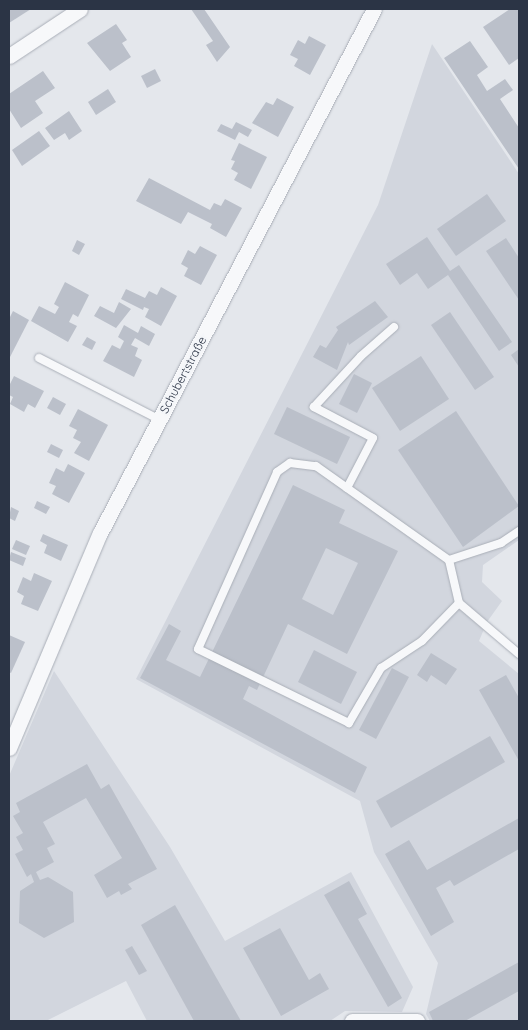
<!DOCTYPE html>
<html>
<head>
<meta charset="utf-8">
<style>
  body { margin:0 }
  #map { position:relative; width:528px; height:1030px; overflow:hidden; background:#e4e7ec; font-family:Quicksand,sans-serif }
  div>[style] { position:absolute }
  .built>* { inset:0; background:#d2d6de }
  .building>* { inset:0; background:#bbc0ca }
  .roads { filter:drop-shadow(0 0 1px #a9aeb7) drop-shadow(0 0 1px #a9aeb7) }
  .lane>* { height:8px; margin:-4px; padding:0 4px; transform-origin:4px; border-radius:4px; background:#f7f8fa }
  .street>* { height:15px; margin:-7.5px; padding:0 7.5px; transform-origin:7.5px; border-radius:7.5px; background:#f7f8fa }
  span { translate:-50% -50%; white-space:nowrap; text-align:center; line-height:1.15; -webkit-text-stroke:4.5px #f4f6f9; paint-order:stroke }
  .street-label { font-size:12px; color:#2b3445 }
  .frame { position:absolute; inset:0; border:10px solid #2b3445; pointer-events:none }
</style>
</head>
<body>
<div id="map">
  <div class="built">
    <div style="clip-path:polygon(432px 44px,519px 174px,519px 540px,483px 565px,482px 582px,502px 601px,487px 622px,479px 641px,519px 674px,519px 1021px,430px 1021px,426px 1014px,438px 963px,374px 852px,360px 801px,136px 679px,378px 205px)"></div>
    <div style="clip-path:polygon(54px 671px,170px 847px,225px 941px,351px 872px,413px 987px,402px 1012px,345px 1011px,330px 1021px,147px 1021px,126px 981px,46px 1021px,9px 1021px,9px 776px)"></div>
  </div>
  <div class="building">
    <div style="clip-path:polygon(9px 9px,31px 9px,9px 23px)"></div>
    <div style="clip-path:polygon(191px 9px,204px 9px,230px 47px,217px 62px,206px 45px,213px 41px)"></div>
    <div style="clip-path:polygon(510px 9px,519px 9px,519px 58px,509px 65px,483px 27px)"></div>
    <div style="clip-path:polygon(116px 24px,127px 40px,122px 43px,131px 57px,110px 71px,87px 43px)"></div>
    <div style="clip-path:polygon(309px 36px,326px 45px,310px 75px,294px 66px,298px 59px,290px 55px,298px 40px,305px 44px)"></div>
    <div style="clip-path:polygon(470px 41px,488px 67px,477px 75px,487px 91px,505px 79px,513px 90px,500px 99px,519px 128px,519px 169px,444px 58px)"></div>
    <div style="clip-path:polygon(155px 69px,161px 81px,147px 88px,141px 76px)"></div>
    <div style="clip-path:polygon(43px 71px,55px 88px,35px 101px,43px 113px,21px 128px,9px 109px,9px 94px)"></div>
    <div style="clip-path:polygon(108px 89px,116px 102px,96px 115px,88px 102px)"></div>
    <div style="clip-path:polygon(277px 98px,294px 107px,278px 137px,252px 123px,266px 102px,273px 105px)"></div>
    <div style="clip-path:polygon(69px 111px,82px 131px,69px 140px,65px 133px,54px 140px,45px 128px)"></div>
    <div style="clip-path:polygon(236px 122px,252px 130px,248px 137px,239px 132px,235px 140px,217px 131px,221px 124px,232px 129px)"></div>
    <div style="clip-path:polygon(39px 131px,50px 146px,22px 166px,12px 150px)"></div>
    <div style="clip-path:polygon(239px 143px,267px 157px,251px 189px,234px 180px,238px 173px,231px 169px,235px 161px,231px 160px)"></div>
    <div style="clip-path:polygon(149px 178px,210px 210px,214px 203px,221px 206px,225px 199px,242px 208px,226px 237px,210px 228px,212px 224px,188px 212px,181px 224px,136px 201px)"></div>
    <div style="clip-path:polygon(487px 194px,506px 221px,456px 256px,437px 229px)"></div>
    <div style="clip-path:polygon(427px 237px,450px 271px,459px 265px,512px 342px,499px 351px,448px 275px,428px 289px,417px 273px,400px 285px,386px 264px)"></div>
    <div style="clip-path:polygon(506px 238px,519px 258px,519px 300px,486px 251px)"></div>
    <div style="clip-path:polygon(77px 240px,85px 244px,79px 255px,72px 251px)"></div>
    <div style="clip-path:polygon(200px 246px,217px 255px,201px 285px,184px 276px,188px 268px,181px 264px,188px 250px,195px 254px)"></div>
    <div style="clip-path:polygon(65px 282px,89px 295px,78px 317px,73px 314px,69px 322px,77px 326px,68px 342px,31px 321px,39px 306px,55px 314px,59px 307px,54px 304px)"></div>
    <div style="clip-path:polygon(161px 287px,177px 296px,161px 326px,145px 317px,149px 309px,144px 307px,143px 310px,121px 299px,126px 289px,145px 298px,149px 291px,157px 295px)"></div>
    <div style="clip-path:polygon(375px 301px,388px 317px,349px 345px,348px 342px,337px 370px,313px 357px,320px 345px,326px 348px,338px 330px,336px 327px)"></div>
    <div style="clip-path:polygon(119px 302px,131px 309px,116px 328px,94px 316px,100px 306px,114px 313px)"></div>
    <div style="clip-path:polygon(13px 311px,29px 320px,9px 359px,9px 319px)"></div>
    <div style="clip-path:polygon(450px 312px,494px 377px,475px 390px,431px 325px)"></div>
    <div style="clip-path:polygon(124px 325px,138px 333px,141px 326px,155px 334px,149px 346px,135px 338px,131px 345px,138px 348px,135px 356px,142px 360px,134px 377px,103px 361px,112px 345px,120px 349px,124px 341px,118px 337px)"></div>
    <div style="clip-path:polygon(87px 337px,96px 342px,92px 350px,82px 345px)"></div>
    <div style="clip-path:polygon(519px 349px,519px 367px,511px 355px)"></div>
    <div style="clip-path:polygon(421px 356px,449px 399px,400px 431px,372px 388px)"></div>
    <div style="clip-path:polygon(354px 374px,372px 383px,357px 413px,339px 404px)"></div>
    <div style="clip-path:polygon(14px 376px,44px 391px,35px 408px,28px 404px,24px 412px,10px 404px,13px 397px,9px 395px,9px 386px)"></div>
    <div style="clip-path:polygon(53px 397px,66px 404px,60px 415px,47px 408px)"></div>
    <div style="clip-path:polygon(287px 407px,350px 437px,337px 464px,274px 434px)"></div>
    <div style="clip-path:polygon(78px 409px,108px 425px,89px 461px,74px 453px,81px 442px,73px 438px,77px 430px,69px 426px)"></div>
    <div style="clip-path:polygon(456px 411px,519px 506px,463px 547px,398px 450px)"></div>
    <div style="clip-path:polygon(51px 444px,63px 450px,59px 458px,47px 452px)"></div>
    <div style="clip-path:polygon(68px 464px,85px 473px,69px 503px,52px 494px,56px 486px,49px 483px,56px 468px,64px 472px)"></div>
    <div style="clip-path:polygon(evenodd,293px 485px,345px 510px,339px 523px,398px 551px,347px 654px,288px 624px,257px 690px,249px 686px,243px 699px,367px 767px,355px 793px,140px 678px,169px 624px,181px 631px,166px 660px,200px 677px,293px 485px,326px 548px,358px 563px,333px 615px,302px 599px,326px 548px)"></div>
    <div style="clip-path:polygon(37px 501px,50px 507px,46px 514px,34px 508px)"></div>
    <div style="clip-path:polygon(11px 507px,19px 511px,15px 521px,9px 518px)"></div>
    <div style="clip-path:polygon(43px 534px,68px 545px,61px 561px,44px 553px,47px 545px,40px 541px)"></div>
    <div style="clip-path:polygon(16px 540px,30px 546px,26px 555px,12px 549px)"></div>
    <div style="clip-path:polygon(11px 552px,26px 558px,23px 566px,9px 560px)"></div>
    <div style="clip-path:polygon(34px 573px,52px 581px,38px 611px,21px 604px,24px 596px,17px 592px,23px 577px,31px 581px)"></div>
    <div style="clip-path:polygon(9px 635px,25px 642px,11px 673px,9px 672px)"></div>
    <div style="clip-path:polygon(314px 650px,357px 672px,341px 704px,298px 682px)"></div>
    <div style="clip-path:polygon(431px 653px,457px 669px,446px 685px,431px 675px,427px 682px,417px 675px)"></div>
    <div style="clip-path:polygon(392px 668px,409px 677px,376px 739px,359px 730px)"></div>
    <div style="clip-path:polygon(506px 675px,519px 698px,519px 761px,479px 690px)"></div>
    <div style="clip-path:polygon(490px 736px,505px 762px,391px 828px,376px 801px)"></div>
    <div style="clip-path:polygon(87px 764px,101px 789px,109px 784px,157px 869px,128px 884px,132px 889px,121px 895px,119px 891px,107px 898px,94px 875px,122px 858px,86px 798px,43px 822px,55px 844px,47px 848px,54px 862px,36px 872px,40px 880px,48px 877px,73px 892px,74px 922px,44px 938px,19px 923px,20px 891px,34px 882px,31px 874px,27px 877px,15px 854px,23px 850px,16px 837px,23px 833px,13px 816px,20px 812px,16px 803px)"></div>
    <div style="clip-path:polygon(519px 818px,519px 849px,454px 886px,450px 880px,436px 888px,454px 922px,431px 936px,385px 854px,409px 840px,427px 870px)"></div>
    <div style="clip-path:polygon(349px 881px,367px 914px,358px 919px,402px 998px,388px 1007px,324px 895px)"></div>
    <div style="clip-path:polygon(175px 905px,241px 1021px,194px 1021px,141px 925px)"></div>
    <div style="clip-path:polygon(280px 928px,309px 980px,320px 973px,329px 989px,281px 1016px,243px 948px)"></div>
    <div style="clip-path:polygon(132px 946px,147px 971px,139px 975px,125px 950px)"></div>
    <div style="clip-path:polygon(519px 962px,519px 991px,465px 1021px,433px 1021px,429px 1012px)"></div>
  </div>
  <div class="roads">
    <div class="lane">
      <div style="left:39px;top:358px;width:136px;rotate:27.1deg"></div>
      <div style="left:347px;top:488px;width:56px;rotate:-62.5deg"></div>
      <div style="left:373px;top:438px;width:67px;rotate:-152.3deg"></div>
      <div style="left:314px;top:407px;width:69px;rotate:-47.3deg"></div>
      <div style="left:361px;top:356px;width:44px;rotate:-41.3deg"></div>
      <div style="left:449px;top:560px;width:55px;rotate:-18.1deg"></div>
      <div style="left:501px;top:543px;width:22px;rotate:-34deg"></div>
      <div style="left:459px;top:603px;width:53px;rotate:134.2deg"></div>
      <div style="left:422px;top:641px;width:49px;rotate:146.6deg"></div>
      <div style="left:381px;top:668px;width:64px;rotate:120.2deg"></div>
      <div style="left:349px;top:723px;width:168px;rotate:-153.9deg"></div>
      <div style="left:198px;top:649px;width:194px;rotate:-65.9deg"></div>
      <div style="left:277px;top:472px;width:16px;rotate:-35deg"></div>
      <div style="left:290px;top:463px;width:26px;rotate:7deg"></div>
      <div style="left:316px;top:466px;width:163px;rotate:35.3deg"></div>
      <div style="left:449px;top:560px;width:44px;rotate:76.9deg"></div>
      <div style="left:459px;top:603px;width:79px;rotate:40.4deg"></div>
    </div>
    <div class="street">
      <div style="left:9px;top:56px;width:85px;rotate:-33.5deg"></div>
      <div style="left:9px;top:748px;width:233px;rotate:-67.1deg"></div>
      <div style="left:100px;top:533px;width:591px;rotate:-62.39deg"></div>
      <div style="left:352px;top:1021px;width:65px"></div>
    </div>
  </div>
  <div class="street-label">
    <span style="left:183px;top:375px;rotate:-62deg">Schubertstraße</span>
  </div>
  <div class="frame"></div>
</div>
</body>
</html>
